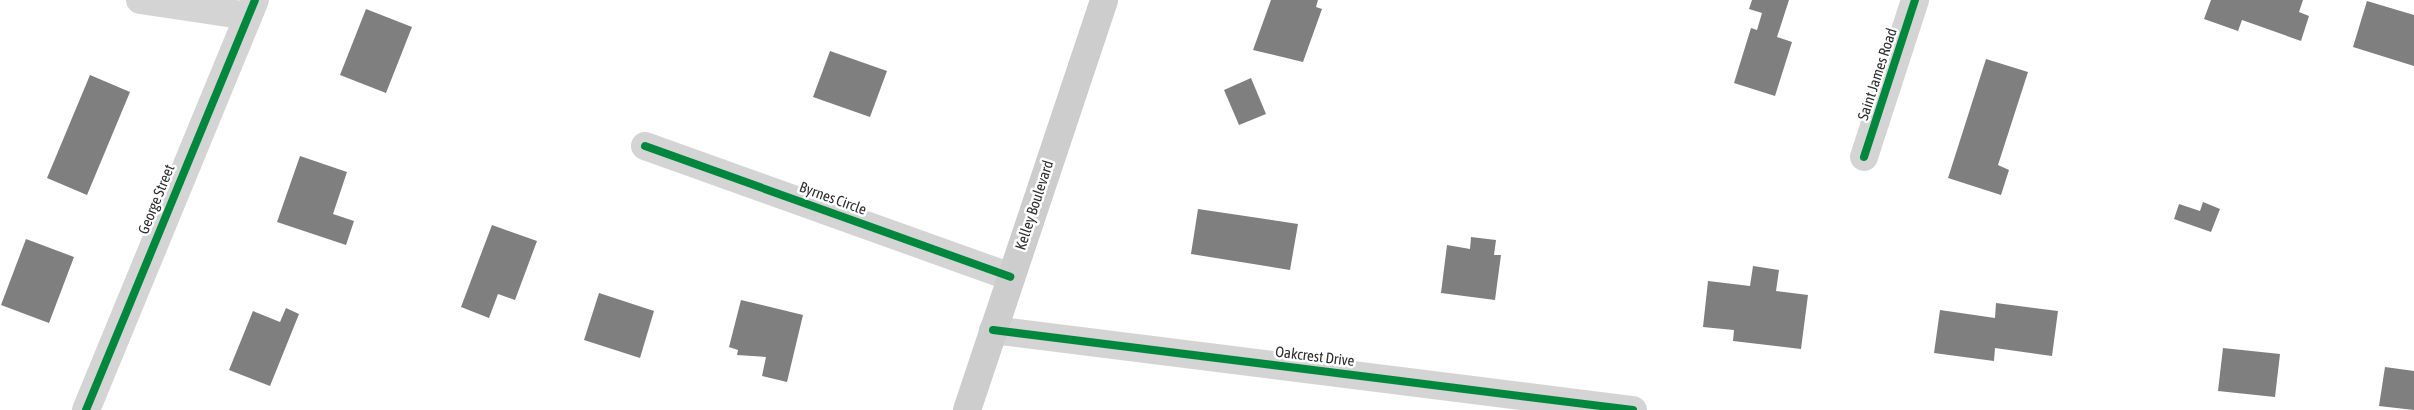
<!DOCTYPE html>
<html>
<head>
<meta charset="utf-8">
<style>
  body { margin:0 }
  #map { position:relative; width:2414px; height:410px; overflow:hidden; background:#fff; font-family:"Asap Condensed",sans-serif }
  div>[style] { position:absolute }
  .building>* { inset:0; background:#7f7f7f }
  .minor>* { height:28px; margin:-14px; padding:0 14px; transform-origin:14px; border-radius:14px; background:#d4d4d4 }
  .secondary>* { height:28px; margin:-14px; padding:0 14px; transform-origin:14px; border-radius:14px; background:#cdcdcd }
  .cycleway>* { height:8px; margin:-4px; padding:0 4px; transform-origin:4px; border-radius:4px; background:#00873e }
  span { translate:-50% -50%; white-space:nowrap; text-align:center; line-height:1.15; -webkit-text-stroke:5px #fff; paint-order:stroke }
  .street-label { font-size:15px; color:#2f2f2f }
</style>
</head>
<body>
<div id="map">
  <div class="building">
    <div style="clip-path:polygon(1271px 0,1318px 0,1316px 7px,1322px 9px,1303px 62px,1253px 50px)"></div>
    <div style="clip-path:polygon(1752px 0,1789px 0,1777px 37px,1792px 42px,1775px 96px,1734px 83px,1751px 28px,1757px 30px,1762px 13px,1749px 9px)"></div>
    <div style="clip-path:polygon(2211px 0,2303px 0,2299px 12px,2309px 16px,2301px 41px,2242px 20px,2238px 31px,2204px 19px)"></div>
    <div style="clip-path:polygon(2367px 1px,2414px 15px,2414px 66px,2353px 47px)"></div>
    <div style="clip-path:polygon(366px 9px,412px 27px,386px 93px,340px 75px)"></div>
    <div style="clip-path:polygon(830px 51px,887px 71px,870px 117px,813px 97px)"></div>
    <div style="clip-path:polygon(1986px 59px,2028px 72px,1998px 165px,2009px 170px,2001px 195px,1948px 178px)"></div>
    <div style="clip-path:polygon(90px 75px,130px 92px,87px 195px,47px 178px)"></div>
    <div style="clip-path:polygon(1251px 78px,1266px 114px,1239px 125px,1224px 90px)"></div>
    <div style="clip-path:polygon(300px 156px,347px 172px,333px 214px,354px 221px,346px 245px,277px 222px)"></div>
    <div style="clip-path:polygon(2203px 202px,2220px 209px,2211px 232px,2174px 219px,2179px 204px,2200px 211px)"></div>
    <div style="clip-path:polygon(1198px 209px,1298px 224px,1290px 270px,1191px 254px)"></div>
    <div style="clip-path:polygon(492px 225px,537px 241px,515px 300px,498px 294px,489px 318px,461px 307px)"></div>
    <div style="clip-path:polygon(1471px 237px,1496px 240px,1494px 255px,1501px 255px,1495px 300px,1441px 293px,1447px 245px,1470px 249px)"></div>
    <div style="clip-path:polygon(26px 239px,74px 257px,49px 323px,1px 305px)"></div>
    <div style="clip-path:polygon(1753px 266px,1779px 270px,1776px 291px,1808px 295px,1801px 349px,1733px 341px,1734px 330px,1703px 327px,1708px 281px,1750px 286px)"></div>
    <div style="clip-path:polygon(599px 293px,654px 311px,640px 358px,584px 340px)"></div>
    <div style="clip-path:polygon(741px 300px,803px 315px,787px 382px,762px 376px,766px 357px,737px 355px,738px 350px,729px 347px)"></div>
    <div style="clip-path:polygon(1996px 303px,2058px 311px,2052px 356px,1995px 348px,1994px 361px,1934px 353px,1940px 310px,1995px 318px)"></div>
    <div style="clip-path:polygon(286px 308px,299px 314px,270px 386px,229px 370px,253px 311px,280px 322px)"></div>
    <div style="clip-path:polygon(2223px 348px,2280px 354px,2275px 397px,2218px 391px)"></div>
    <div style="clip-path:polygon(2385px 367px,2414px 371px,2414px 410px,2379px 406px)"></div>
  </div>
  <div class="minor">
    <div style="left:140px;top:0;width:109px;rotate:8.4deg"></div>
    <div style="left:645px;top:146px;width:388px;rotate:19.7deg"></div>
    <div style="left:1864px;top:157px;width:165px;rotate:-72deg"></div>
    <div style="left:993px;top:330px;width:645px;rotate:7.13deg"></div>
    <div style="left:86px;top:410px;width:443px;rotate:-67.6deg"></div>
  </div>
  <div class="secondary">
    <div style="left:967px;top:410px;width:432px;rotate:-71.5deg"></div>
  </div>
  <div class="cycleway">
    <div style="left:645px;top:146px;width:388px;rotate:19.7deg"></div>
    <div style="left:1864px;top:157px;width:165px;rotate:-72deg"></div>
    <div style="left:993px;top:330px;width:645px;rotate:7.13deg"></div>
    <div style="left:86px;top:410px;width:443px;rotate:-67.6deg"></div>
  </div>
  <div class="street-label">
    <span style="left:1877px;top:74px;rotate:-72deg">Saint James Road</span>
    <span style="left:833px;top:198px;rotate:20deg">Byrnes Circle</span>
    <span style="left:156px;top:199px;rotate:-68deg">George Street</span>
    <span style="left:1034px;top:205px;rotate:-72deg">Kelley Boulevard</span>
    <span style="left:1315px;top:356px;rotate:7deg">Oakcrest Drive</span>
  </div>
</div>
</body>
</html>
